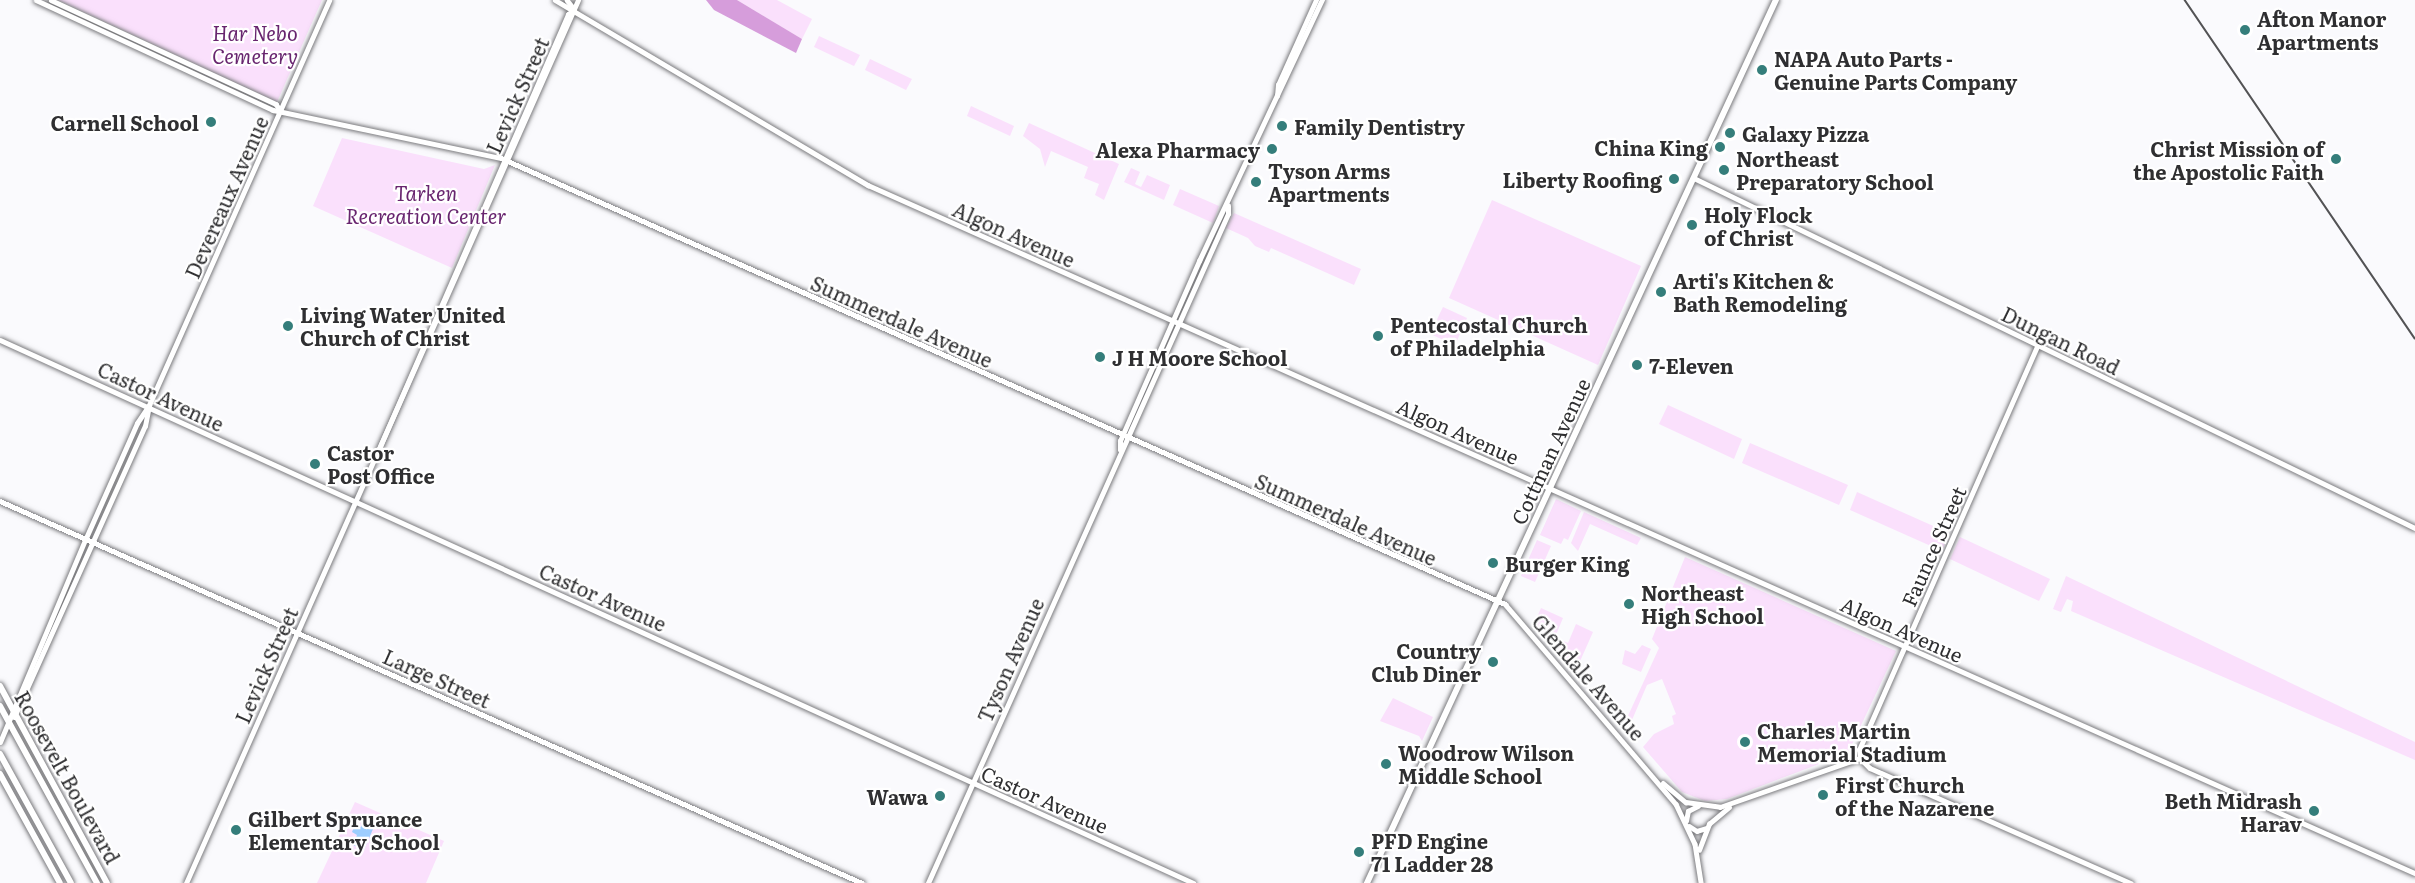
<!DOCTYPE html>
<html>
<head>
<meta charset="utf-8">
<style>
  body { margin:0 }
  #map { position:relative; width:2415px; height:883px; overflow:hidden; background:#fafafd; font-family:Literata,serif }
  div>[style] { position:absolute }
  .green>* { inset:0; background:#fae0fc }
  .forest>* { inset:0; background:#d69ddb }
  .water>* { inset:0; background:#9dcdfe }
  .roads { filter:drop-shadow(0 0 2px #7b7b7e) drop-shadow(0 0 2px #7b7b7e) }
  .tertiary>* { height:4.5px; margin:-2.25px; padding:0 2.25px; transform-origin:2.25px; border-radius:2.25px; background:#fff }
  .secondary>* { height:5px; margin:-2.5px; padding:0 2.5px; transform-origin:2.5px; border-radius:2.5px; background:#fff }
  .primary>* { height:6px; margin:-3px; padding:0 3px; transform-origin:3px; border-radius:3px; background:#fff }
  .trunk>* { height:6px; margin:-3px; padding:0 3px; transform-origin:3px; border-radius:3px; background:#fff }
  .rail>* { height:1.5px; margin:-0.75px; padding:0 0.75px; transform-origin:0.75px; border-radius:0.75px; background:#535355 }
  .dots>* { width:16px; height:16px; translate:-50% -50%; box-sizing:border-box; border:3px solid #fff; border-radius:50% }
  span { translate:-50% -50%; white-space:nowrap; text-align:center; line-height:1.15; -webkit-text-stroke:4.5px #fff; paint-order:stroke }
  .poi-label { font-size:20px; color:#2f2f31; font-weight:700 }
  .left { translate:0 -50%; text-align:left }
  .right { translate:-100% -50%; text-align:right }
  .park-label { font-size:20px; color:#68256f; font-style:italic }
  .street-label { font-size:20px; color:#2f2f31 }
</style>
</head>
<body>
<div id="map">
  <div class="green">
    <div style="clip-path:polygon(58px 0,322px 0,277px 102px)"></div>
    <div style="clip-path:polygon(737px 0,777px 0,812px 19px,802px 39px)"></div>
    <div style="clip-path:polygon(819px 36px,860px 55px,854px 66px,814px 47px)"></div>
    <div style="clip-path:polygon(870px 59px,912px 79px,906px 90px,865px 70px)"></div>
    <div style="clip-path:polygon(971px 106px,1014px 126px,1010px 136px,967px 116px)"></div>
    <div style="clip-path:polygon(1029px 123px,1119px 164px,1104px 200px,1095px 195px,1099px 184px,1084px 178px,1088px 167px,1051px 151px,1045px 167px,1040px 149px,1023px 136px)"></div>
    <div style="clip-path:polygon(342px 138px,484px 169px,495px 165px,452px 268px,313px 206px)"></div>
    <div style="clip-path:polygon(1131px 168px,1140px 172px,1135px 184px,1141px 187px,1147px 175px,1170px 185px,1164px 200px,1124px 182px)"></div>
    <div style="clip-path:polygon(1180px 189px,1219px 206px,1213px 223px,1173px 205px)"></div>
    <div style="clip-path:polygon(1492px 200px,1641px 266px,1598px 365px,1449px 298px)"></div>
    <div style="clip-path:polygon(1234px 213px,1361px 269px,1354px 285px,1271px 248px,1269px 252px,1255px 246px,1248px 238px,1226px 228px)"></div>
    <div style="clip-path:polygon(1443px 307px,1467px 318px,1455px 345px,1430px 334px)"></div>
    <div style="clip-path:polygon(1668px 405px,1742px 439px,1734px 459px,1659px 424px)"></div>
    <div style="clip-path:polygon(1750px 443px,1848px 485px,1839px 505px,1742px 463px)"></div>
    <div style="clip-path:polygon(1857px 492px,1949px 533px,1942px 551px,1850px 510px)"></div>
    <div style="clip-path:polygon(1556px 499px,1581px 511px,1568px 540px,1564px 538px,1561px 544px,1540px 535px)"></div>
    <div style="clip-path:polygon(1584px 512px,1641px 538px,1637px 545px,1590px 524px,1578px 551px,1571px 543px)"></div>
    <div style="clip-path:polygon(1960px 537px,2050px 579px,2039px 601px,1950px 559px)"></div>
    <div style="clip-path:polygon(1537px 540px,1551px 546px,1535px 582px,1521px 576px)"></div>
    <div style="clip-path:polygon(1685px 557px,1896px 651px,1848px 753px,1727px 799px,1705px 801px,1682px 792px,1643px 747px,1654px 734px,1674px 724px,1672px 716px,1676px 714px,1662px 679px,1647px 685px,1632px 720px,1627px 718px,1659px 648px,1652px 639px)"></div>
    <div style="clip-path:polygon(2066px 576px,2415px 742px,2415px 760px,2071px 611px,2073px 601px,2067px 599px,2061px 612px,2053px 609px)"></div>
    <div style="clip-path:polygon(1541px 608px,1563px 618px,1555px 637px,1568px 643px,1576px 624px,1593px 632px,1577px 668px,1583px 671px,1581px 677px,1534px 624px)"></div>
    <div style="clip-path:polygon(1642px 645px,1651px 649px,1641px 672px,1622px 664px,1625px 650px,1635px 654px)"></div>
    <div style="clip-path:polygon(1393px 698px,1433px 717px,1422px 741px,1419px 736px,1380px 721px)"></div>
    <div style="clip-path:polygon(355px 802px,444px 841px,426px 883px,317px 883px)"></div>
  </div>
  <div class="forest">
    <div style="clip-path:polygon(706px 0,737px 0,802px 39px,796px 53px,714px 10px)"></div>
  </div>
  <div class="water">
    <div style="clip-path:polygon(365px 817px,376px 822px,364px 850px,353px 845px,357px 835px,352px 832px,355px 825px,361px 827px)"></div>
  </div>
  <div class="roads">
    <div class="tertiary">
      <div style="left:36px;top:0;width:261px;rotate:24.9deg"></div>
      <div style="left:273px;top:110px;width:233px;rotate:11.9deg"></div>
      <div style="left:501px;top:158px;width:1099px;rotate:23.95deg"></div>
      <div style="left:1505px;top:604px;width:263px;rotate:49.5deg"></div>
      <div style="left:1676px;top:804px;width:44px;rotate:64.6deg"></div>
      <div style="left:1695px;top:844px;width:39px;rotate:81deg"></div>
      <div style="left:51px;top:0;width:248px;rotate:24.8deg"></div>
      <div style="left:276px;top:104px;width:7px;rotate:56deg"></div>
      <div style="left:555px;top:0;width:364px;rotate:30.6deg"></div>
      <div style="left:868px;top:185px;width:1693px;rotate:23.98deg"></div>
      <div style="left:567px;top:0;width:11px;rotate:52deg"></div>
      <div style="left:1277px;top:96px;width:11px;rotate:-85deg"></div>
      <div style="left:1278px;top:85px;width:93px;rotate:-65.9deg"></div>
      <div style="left:1694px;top:178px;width:801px;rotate:25.89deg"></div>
      <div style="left:1120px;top:450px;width:9px;rotate:-90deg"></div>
      <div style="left:1120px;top:441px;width:197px;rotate:-66.3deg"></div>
      <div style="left:1199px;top:261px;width:289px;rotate:-64.8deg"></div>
      <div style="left:0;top:501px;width:943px;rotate:23.9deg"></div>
      <div style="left:1860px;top:758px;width:8px;rotate:-97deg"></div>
      <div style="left:1859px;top:750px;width:441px;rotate:-66.2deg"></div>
      <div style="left:1860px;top:758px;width:14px;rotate:45deg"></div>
      <div style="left:1870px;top:768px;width:285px;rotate:23.8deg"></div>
      <div style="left:1663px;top:783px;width:30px;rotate:40deg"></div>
      <div style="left:1686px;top:802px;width:34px;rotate:8deg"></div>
      <div style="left:1720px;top:807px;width:148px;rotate:-19.3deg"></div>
      <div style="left:1686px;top:821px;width:10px;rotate:-79deg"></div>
      <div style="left:1688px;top:811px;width:11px;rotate:-27deg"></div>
      <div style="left:1689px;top:826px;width:9px;rotate:32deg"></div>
      <div style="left:1697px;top:831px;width:9px;rotate:-18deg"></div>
      <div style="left:1699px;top:850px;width:28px;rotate:-69deg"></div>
      <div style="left:1709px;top:824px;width:26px;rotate:-40deg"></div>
      <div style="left:928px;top:883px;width:733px;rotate:-65.85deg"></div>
      <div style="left:1228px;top:214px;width:8px;rotate:-90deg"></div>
    </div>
    <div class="secondary">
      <div style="left:0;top:340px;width:1311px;rotate:24.47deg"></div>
      <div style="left:375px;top:458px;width:484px;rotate:-66.5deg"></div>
      <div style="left:568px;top:14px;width:7px;rotate:-34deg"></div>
      <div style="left:14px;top:717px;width:319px;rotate:-65.8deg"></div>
      <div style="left:145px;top:426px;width:16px;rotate:-79deg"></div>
      <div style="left:0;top:742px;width:219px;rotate:-67.2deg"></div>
      <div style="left:85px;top:540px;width:128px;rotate:-66deg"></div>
      <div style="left:137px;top:423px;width:22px;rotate:-56deg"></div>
      <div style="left:149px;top:405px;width:443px;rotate:-66deg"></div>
      <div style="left:186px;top:883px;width:966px;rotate:-66.06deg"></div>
    </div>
    <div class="primary">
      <div style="left:1367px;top:883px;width:973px;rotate:-65.15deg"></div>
    </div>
    <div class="trunk">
      <div style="left:0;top:686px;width:224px;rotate:61.5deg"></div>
      <div style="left:0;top:706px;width:202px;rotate:61.3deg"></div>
      <div style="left:0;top:754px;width:147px;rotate:61.2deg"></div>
      <div style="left:0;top:774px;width:124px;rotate:61.2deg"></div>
    </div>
  </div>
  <div class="rail">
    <div style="left:2185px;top:0;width:409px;rotate:55.8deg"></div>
  </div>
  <div class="dots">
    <div style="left:2245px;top:30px;background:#357e7b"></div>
    <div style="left:1762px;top:70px;background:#357e7b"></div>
    <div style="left:211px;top:122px;background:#357e7b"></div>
    <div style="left:1282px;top:126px;background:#357e7b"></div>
    <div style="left:1730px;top:133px;background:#357e7b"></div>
    <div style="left:1720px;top:147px;background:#357e7b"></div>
    <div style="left:1272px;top:149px;background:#357e7b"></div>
    <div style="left:2336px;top:159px;background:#357e7b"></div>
    <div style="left:1724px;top:170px;background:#357e7b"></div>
    <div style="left:1674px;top:179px;background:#357e7b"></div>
    <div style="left:1256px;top:182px;background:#357e7b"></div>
    <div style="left:1692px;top:225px;background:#357e7b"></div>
    <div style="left:1661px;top:292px;background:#357e7b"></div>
    <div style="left:288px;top:326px;background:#357e7b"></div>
    <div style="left:1378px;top:336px;background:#357e7b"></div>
    <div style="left:1100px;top:357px;background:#357e7b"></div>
    <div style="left:1637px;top:365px;background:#357e7b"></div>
    <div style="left:315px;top:464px;background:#357e7b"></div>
    <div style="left:1493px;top:563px;background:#357e7b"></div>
    <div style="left:1629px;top:604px;background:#357e7b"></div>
    <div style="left:1493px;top:662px;background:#357e7b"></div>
    <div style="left:1745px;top:742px;background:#357e7b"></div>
    <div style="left:1386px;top:764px;background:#357e7b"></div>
    <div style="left:1823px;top:795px;background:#357e7b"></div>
    <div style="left:940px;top:796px;background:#357e7b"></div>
    <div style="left:2314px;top:811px;background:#357e7b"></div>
    <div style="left:236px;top:830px;background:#357e7b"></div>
    <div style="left:1359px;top:852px;background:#357e7b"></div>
  </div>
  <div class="poi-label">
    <span class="left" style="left:2257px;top:30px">Afton Manor<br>Apartments</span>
    <span class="left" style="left:1774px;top:70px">NAPA Auto Parts -<br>Genuine Parts Company</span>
    <span class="right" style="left:199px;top:122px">Carnell School</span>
    <span class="left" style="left:1294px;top:126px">Family Dentistry</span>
    <span class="left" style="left:1742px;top:133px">Galaxy Pizza</span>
    <span class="right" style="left:1708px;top:147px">China King</span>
    <span class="right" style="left:2324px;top:160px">Christ Mission of<br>the Apostolic Faith</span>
    <span class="right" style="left:1260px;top:149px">Alexa Pharmacy</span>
    <span class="left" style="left:1736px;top:170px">Northeast<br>Preparatory School</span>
    <span class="left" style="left:1268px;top:182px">Tyson Arms<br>Apartments</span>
    <span class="right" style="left:1662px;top:179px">Liberty Roofing</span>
    <span class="left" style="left:1704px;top:226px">Holy Flock<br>of Christ</span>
    <span class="left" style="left:1673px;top:292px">Arti's Kitchen &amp;<br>Bath Remodeling</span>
    <span class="left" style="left:300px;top:326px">Living Water United<br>Church of Christ</span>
    <span class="left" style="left:1390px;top:336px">Pentecostal Church<br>of Philadelphia</span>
    <span class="left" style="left:1112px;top:357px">J H Moore School</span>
    <span class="left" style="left:1649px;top:365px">7-Eleven</span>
    <span class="left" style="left:327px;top:464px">Castor<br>Post Office</span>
    <span class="left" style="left:1505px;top:563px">Burger King</span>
    <span class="left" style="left:1641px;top:604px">Northeast<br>High School</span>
    <span class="right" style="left:1481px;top:662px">Country<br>Club Diner</span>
    <span class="left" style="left:1757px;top:742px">Charles Martin<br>Memorial Stadium</span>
    <span class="left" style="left:1398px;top:764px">Woodrow Wilson<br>Middle School</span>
    <span class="left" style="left:1835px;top:796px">First Church<br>of the Nazarene</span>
    <span class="right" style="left:928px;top:796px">Wawa</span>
    <span class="right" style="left:2302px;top:812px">Beth Midrash<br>Harav</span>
    <span class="left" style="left:248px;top:830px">Gilbert Spruance<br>Elementary School</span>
    <span class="left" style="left:1371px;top:852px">PFD Engine<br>71 Ladder 28</span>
  </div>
  <div class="park-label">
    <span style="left:255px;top:44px">Har Nebo<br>Cemetery</span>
    <span style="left:426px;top:204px">Tarken<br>Recreation Center</span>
  </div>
  <div class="street-label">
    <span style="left:517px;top:95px;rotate:-66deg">Levick Street</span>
    <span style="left:226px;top:197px;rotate:-66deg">Devereaux Avenue</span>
    <span style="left:1014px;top:234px;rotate:24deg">Algon Avenue</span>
    <span style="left:902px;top:321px;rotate:24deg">Summerdale Avenue</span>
    <span style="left:2061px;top:340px;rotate:26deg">Dungan Road</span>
    <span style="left:161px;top:396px;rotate:25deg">Castor Avenue</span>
    <span style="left:1458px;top:431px;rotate:24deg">Algon Avenue</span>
    <span style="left:1550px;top:451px;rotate:-65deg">Cottman Avenue</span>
    <span style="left:1346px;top:519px;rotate:24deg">Summerdale Avenue</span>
    <span style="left:1933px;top:546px;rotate:-66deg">Faunce Street</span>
    <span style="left:603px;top:597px;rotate:24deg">Castor Avenue</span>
    <span style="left:1902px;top:629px;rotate:24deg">Algon Avenue</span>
    <span style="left:1010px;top:660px;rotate:-66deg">Tyson Avenue</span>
    <span style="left:266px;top:665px;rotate:-66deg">Levick Street</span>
    <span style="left:1589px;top:677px;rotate:49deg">Glendale Avenue</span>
    <span style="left:437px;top:678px;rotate:24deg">Large Street</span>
    <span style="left:68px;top:777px;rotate:61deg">Roosevelt Boulevard</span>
    <span style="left:1045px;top:799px;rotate:24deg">Castor Avenue</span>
  </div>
</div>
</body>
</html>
